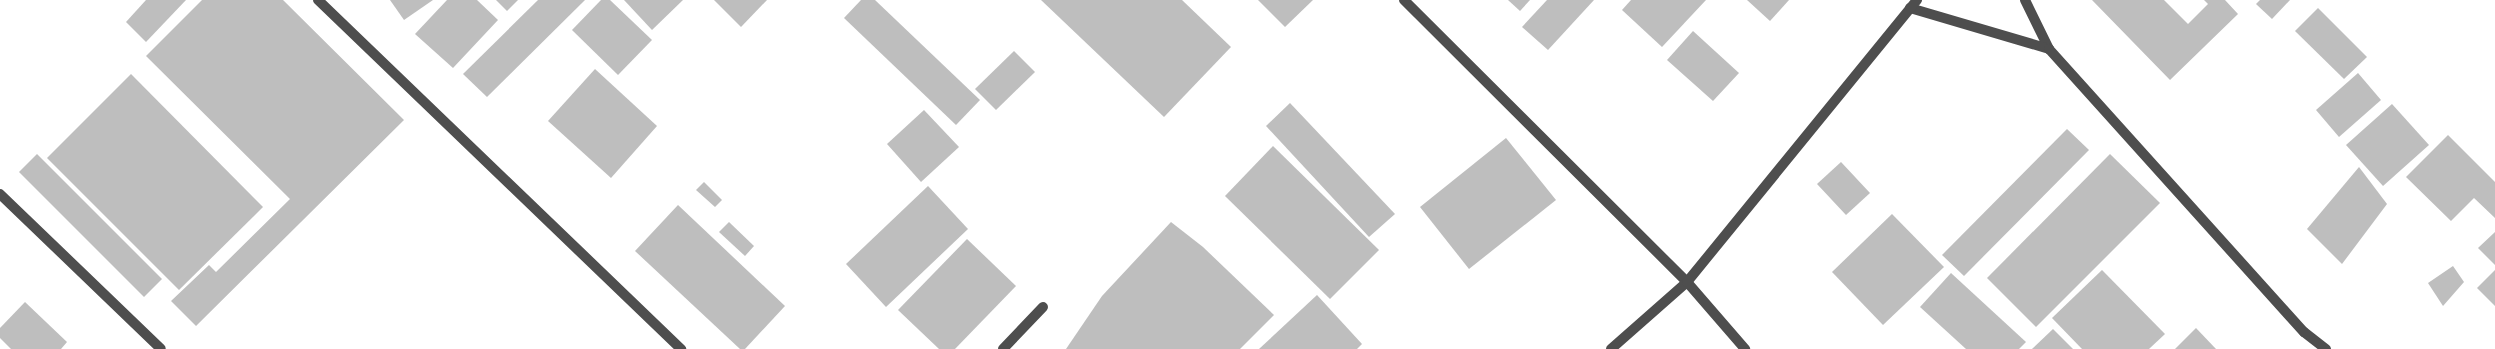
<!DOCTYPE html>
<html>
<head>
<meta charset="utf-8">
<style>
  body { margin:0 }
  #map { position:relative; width:2495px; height:349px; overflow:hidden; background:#fff; font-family:"Space Grotesk",sans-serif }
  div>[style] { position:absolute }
  .building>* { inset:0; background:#bebebe }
  .minor>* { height:10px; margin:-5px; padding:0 5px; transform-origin:5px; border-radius:5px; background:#4e4e4e }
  span { translate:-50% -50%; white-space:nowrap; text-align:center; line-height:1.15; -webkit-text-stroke:3px #fff; paint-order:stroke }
</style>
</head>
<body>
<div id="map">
  <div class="building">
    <div style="clip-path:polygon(146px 0,186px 0,146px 42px,126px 22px)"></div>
    <div style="clip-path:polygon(202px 0,283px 0,404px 120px,196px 326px,171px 301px,209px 265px,216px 272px,290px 199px,146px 56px)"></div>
    <div style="clip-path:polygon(390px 0,433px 0,404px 20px)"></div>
    <div style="clip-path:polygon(447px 0,477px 0,498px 20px,453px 68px,415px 34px)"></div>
    <div style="clip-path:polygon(496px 0,518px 0,507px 11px)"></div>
    <div style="clip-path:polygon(538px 0,585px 0,487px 97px,463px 74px)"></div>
    <div style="clip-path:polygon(601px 0,610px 0,652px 40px,618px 75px,572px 30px)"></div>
    <div style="clip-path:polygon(624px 0,683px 0,652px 30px)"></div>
    <div style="clip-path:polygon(714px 0,767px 0,741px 27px)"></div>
    <div style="clip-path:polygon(861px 0,875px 0,980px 100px,956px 125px,844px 18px)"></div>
    <div style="clip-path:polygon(1041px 0,1182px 0,1231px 47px,1164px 117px)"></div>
    <div style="clip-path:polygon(1258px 0,1313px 0,1285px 27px)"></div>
    <div style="clip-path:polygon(1508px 0,1530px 0,1520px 11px)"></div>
    <div style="clip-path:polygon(1547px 0,1594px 0,1548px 50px,1522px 27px)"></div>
    <div style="clip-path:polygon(1631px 0,1706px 0,1662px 47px,1622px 10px)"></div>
    <div style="clip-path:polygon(1747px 0,1789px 0,1770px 21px)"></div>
    <div style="clip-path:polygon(2092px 0,2164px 0,2188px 24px,2208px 4px,2204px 0,2225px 0,2238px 14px,2170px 80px)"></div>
    <div style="clip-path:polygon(2260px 0,2290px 0,2272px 19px,2256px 4px)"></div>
    <div style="clip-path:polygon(2318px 8px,2367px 57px,2344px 79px,2295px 31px)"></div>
    <div style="clip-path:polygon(1693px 31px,1739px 73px,1713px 101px,1667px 60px)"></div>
    <div style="clip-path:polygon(1014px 51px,1035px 72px,996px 110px,975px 89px)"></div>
    <div style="clip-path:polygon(595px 69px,657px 126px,611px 178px,548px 121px)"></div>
    <div style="clip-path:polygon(2358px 73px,2381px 100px,2339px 137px,2316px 110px)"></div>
    <div style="clip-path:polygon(131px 74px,263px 207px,179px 290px,47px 158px)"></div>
    <div style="clip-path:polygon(1290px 103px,1395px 214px,1369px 237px,1266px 126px)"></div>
    <div style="clip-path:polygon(2392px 104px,2429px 145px,2383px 186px,2346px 145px)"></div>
    <div style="clip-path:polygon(924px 110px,959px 147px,921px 182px,887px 144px)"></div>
    <div style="clip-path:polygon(2067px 129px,2089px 150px,1964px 276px,1942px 255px)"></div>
    <div style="clip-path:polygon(2448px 135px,2495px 182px,2495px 218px,2474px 198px,2451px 221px,2406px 177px)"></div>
    <div style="clip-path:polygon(1506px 138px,1556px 200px,1469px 269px,1420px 207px)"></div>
    <div style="clip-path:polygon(1273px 146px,1379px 250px,1330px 299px,1225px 196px)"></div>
    <div style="clip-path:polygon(37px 154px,162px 279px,144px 297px,19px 172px)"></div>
    <div style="clip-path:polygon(2110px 154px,2160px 203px,2036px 327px,1987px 278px)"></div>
    <div style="clip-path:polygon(1841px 162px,1870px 193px,1846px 215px,1817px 184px)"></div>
    <div style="clip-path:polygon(2359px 167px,2387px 204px,2342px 264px,2307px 229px)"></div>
    <div style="clip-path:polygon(704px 182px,722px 200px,715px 207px,696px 190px)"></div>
    <div style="clip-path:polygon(928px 186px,968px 229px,886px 307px,846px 264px)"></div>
    <div style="clip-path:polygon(678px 205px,785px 306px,745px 349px,740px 349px,635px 251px)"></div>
    <div style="clip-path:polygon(1892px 214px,1944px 267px,1883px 325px,1832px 272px)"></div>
    <div style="clip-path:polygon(729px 222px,754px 246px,745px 256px,719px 232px)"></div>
    <div style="clip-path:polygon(1171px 222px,1203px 247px,1274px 315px,1240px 349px,1066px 349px,1102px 296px)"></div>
    <div style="clip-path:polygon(2495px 232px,2495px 265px,2478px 248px)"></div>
    <div style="clip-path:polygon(967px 239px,1016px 286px,955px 349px,939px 349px,898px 310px)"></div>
    <div style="clip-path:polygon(2453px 266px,2464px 282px,2443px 306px,2428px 283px)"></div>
    <div style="clip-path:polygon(2102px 270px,2165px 334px,2149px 349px,2082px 349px,2052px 318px)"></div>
    <div style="clip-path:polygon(2495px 270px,2495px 306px,2477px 288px)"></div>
    <div style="clip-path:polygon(1951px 273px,2026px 342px,2019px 349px,1966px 349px,1920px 307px)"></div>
    <div style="clip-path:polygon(1317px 295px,1362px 344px,1357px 349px,1259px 349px)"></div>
    <div style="clip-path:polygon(25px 302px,67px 342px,61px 349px,11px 349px,0 338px,0 328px)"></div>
    <div style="clip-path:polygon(2196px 328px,2216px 349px,2175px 349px)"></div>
    <div style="clip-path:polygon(2053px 329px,2073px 349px,2032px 349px)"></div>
  </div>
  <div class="minor">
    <div style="left:318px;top:0;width:504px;rotate:43.87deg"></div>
    <div style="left:1404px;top:0;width:400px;rotate:44.9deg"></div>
    <div style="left:1687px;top:282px;width:89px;rotate:49.1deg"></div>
    <div style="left:2025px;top:0;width:55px;rotate:63.9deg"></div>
    <div style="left:1910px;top:8px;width:145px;rotate:16.4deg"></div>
    <div style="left:2049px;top:49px;width:381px;rotate:48deg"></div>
    <div style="left:2304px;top:332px;width:28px;rotate:38deg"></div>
    <div style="left:0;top:194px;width:223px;rotate:43.9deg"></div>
    <div style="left:1003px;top:349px;width:58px;rotate:-46.4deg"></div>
    <div style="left:1611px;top:349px;width:101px;rotate:-41.4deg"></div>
    <div style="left:1687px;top:282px;width:364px;rotate:-50.8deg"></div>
  </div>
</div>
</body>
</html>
